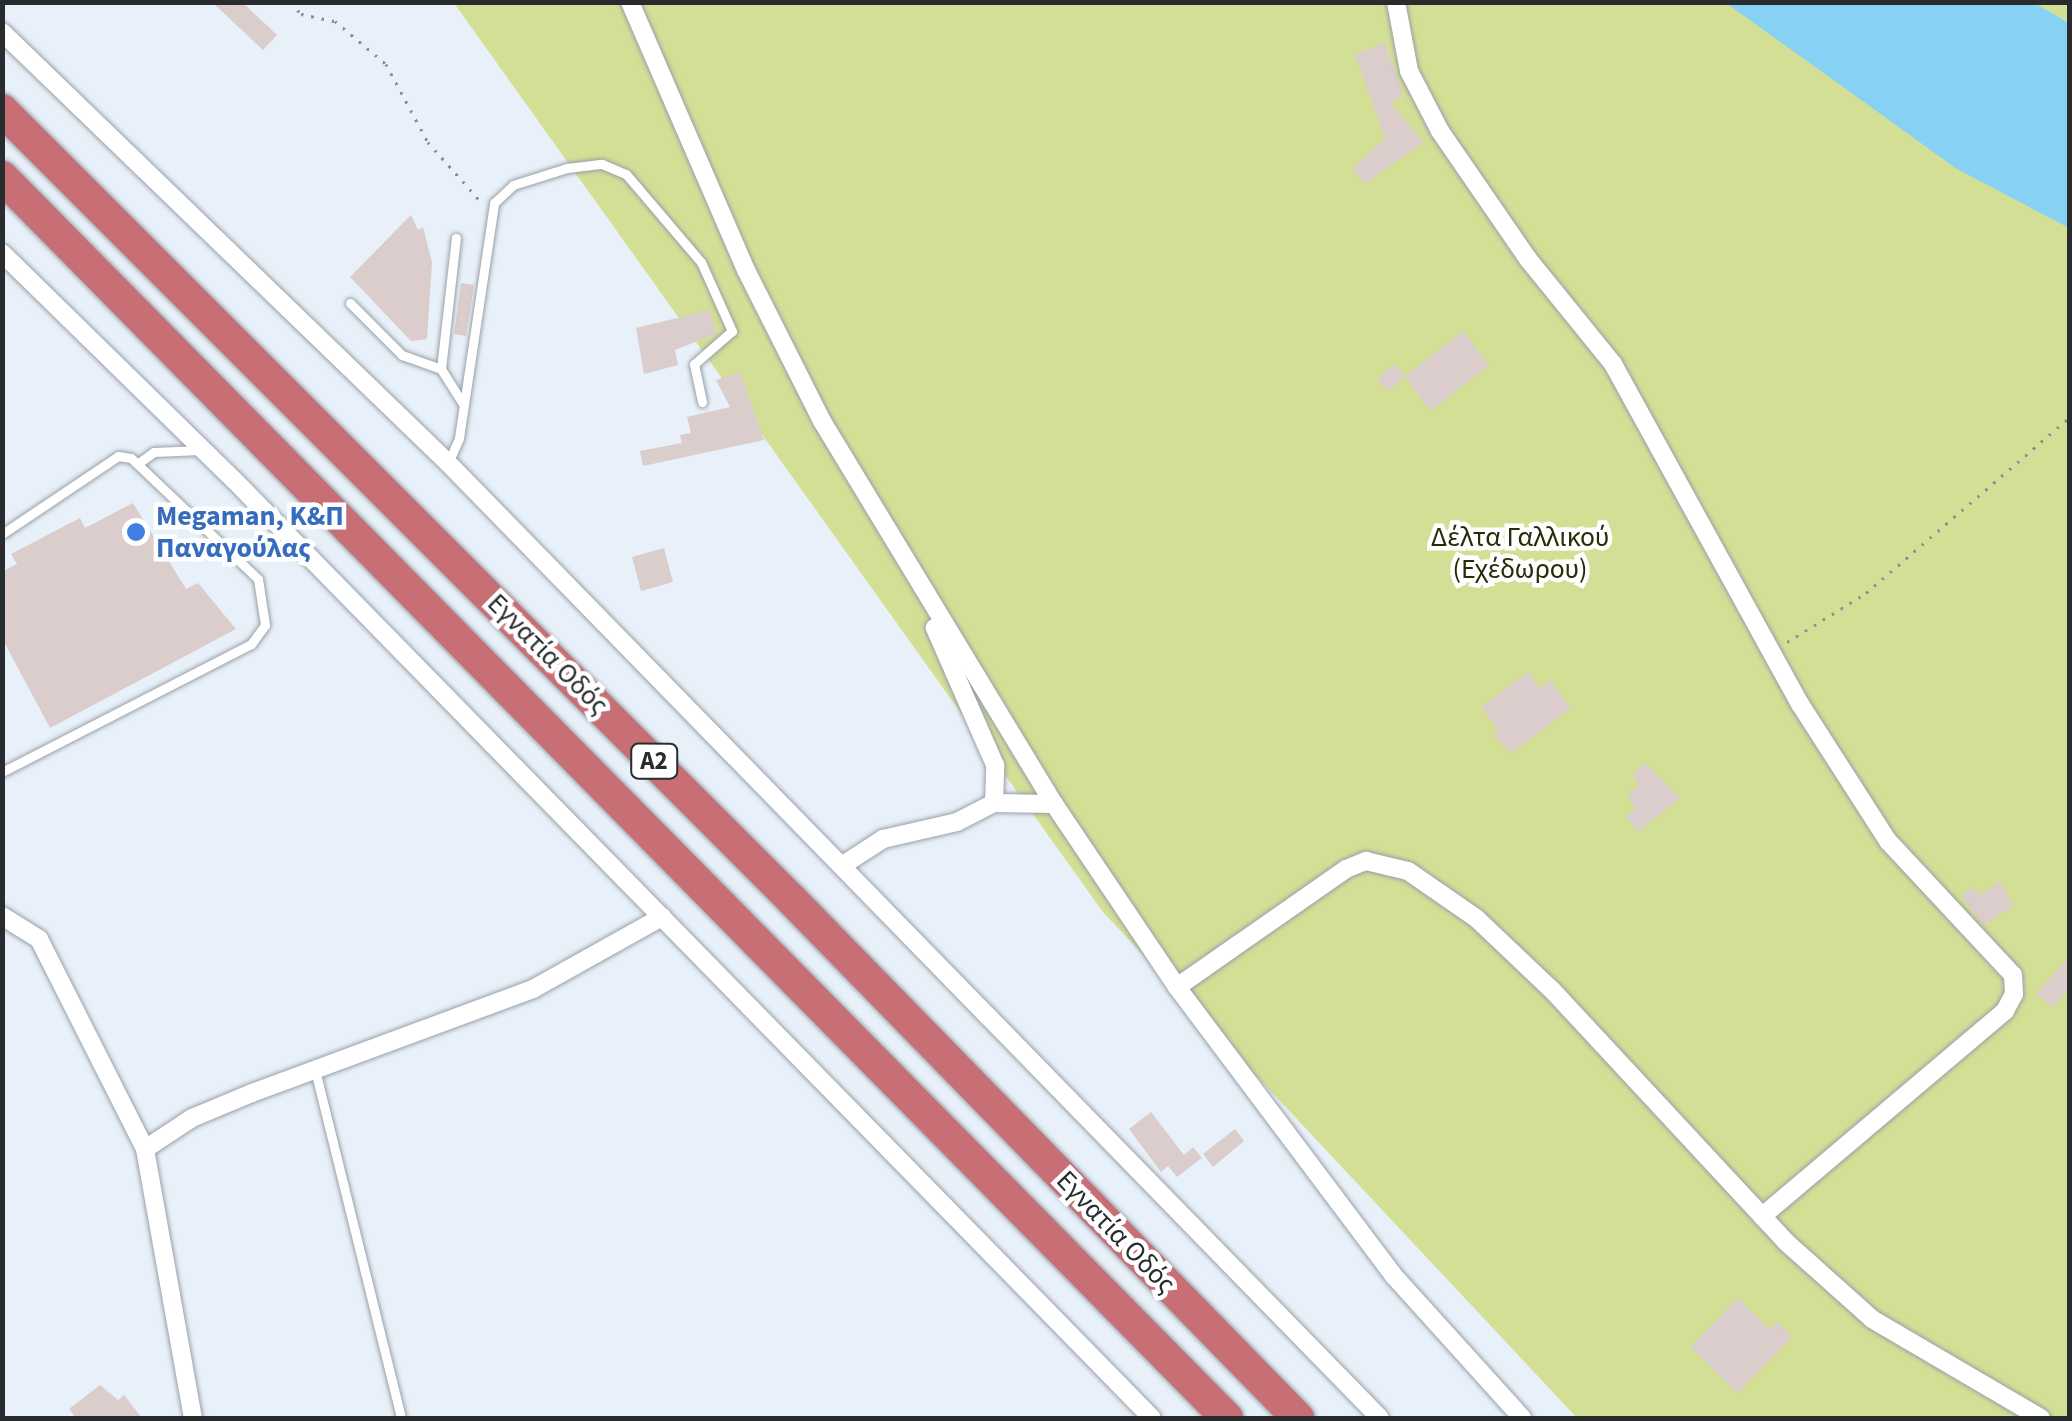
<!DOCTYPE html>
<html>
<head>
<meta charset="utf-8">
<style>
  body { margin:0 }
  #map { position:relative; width:2072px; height:1421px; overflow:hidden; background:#e8f0f9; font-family:"Source Sans 3",sans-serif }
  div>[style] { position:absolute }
  .green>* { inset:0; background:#d4df96 }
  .water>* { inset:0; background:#87d1f5 }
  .building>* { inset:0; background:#dacdcc }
  .path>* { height:2.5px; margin-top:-1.25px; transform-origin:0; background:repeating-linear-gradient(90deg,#898e94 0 2.5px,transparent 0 10.5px) }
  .roads { filter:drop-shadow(0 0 2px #99a0a8) drop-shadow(0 0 2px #99a0a8) }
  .lane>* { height:9px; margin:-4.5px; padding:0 4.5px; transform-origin:4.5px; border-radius:4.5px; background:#fff }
  .street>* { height:18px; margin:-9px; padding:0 9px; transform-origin:9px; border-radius:9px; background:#fff }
  .highway>* { height:32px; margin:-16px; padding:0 16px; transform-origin:16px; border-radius:16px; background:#c86f76 }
  .dots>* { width:28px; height:28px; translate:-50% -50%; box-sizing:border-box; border:5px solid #fff; border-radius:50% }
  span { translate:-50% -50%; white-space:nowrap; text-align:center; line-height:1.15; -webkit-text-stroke:9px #fff; paint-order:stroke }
  .shield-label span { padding:2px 8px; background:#fff; border:2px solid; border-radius:8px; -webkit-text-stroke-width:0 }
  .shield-label { font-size:25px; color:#292c2f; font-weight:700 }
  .shop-label { font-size:28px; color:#366cbe; font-weight:700 }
  .left { translate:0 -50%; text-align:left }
  .park-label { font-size:28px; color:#282c06 }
  .street-label { font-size:28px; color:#292c2f }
  .frame { position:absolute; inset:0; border:5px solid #292c2f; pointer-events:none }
</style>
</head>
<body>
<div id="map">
  <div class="green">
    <div style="clip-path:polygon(454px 3px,2069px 3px,2069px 1418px,1577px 1418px,1103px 912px)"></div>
  </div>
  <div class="water">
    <div style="clip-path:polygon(1726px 3px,2034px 3px,2069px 23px,2069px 228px,1957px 169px)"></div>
  </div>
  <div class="building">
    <div style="clip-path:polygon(212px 2px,242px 2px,277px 35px,263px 50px)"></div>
    <div style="clip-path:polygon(1385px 43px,1403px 94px,1391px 104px,1424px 142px,1365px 184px,1352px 169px,1385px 138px,1355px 54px)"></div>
    <div style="clip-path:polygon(411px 215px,418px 230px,423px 227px,432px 262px,427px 339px,411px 341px,350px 277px)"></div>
    <div style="clip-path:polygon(461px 283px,474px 285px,466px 336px,454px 334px)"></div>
    <div style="clip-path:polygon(710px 310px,716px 334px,675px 350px,678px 365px,644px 374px,636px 328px)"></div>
    <div style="clip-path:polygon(1463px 331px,1489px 365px,1431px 411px,1404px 376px,1389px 391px,1377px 379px,1394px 364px,1405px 376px)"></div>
    <div style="clip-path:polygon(740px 372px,764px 440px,643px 466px,640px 451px,682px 443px,680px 435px,691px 433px,687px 417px,730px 407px,716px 380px)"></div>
    <div style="clip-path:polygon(133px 503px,186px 589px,198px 583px,236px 629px,50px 728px,2px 638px,2px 572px,17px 564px,11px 554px,80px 518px,85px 528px)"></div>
    <div style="clip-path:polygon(664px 548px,673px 582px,641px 591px,632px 557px)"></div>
    <div style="clip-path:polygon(1528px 672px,1540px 688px,1550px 680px,1571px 708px,1512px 753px,1493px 735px,1499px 731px,1481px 707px)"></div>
    <div style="clip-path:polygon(1646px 763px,1680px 798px,1638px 832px,1626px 816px,1636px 808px,1627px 795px,1640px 785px,1632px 775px)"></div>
    <div style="clip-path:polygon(2000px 882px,2014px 906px,1983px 925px,1961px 895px,1975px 887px,1979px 895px)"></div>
    <div style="clip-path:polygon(2070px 957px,2070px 988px,2052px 1007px,2036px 993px)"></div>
    <div style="clip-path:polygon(1151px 1112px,1184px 1155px,1193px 1147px,1202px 1158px,1177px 1177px,1168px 1166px,1161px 1172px,1129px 1129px)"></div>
    <div style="clip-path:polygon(1235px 1129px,1244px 1141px,1213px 1167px,1203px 1154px)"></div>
    <div style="clip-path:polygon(1738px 1298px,1769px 1329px,1777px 1321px,1792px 1337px,1737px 1393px,1690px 1347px)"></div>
    <div style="clip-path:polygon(100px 1385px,118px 1400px,124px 1395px,142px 1418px,76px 1418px,69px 1409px)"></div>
  </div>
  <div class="path">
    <div style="left:291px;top:2px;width:16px;rotate:50deg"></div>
    <div style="left:301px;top:14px;width:35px;rotate:12deg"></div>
    <div style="left:335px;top:21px;width:67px;rotate:40.1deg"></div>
    <div style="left:386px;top:64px;width:89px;rotate:61.7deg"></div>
    <div style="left:428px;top:142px;width:81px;rotate:48.5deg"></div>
    <div style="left:1787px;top:642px;width:93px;rotate:-31.8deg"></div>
    <div style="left:1866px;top:593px;width:269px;rotate:-40.8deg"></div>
  </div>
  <div class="roads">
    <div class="lane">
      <div style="left:350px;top:303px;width:74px;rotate:45deg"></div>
      <div style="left:402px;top:355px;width:41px;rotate:19.7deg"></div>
      <div style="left:441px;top:369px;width:41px;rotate:57.8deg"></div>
      <div style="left:441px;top:369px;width:132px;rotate:-83.5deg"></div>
      <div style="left:140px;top:462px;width:17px;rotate:-36deg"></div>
      <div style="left:154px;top:452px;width:46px;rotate:-2.5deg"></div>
      <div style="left:448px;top:463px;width:27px;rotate:-66deg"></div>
      <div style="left:459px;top:438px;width:238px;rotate:-81.5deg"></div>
      <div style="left:494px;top:203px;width:26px;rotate:-43deg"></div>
      <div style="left:513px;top:185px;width:57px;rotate:-17.5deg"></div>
      <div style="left:567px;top:168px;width:35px;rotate:-7deg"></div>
      <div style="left:602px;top:164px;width:26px;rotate:23deg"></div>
      <div style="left:626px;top:174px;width:116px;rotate:49.6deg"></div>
      <div style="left:701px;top:262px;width:76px;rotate:65.8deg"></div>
      <div style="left:732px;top:331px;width:50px;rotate:139deg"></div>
      <div style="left:694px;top:364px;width:39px;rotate:78deg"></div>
      <div style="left:2px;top:534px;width:140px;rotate:-33.9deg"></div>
      <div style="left:118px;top:456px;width:13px;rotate:9deg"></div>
      <div style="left:131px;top:458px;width:175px;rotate:43.6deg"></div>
      <div style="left:258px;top:579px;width:47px;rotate:81.3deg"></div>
      <div style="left:265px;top:625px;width:24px;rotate:126deg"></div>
      <div style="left:251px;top:644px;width:280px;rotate:152.8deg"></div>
      <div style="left:315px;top:1070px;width:358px;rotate:76.1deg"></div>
    </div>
    <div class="street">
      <div style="left:630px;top:2px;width:292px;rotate:66.6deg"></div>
      <div style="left:746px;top:270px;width:169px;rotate:63.3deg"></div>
      <div style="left:822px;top:421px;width:448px;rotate:58.8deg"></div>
      <div style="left:1054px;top:804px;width:220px;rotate:56.1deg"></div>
      <div style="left:1177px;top:987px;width:360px;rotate:53.1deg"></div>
      <div style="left:1393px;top:1275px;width:193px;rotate:47.9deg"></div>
      <div style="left:1396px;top:2px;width:70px;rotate:79.3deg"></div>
      <div style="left:1409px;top:71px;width:68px;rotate:62.7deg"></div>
      <div style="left:1440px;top:131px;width:155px;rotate:55.5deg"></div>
      <div style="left:1528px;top:259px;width:135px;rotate:51deg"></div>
      <div style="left:1613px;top:364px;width:388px;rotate:61.2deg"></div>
      <div style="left:1800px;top:704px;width:163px;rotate:57.3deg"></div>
      <div style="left:1888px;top:841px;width:183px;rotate:47deg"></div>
      <div style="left:2013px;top:975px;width:19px;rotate:87deg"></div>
      <div style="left:2014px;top:994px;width:19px;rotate:118deg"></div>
      <div style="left:2005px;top:1011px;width:318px;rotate:139.8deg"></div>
      <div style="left:2px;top:32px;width:620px;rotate:44.02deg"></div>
      <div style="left:448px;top:463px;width:1334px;rotate:45.7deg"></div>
      <div style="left:2px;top:253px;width:325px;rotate:44.4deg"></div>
      <div style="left:234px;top:480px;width:1312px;rotate:45.62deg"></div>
      <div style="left:994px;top:803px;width:60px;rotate:1deg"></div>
      <div style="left:843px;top:865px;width:48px;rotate:-33deg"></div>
      <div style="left:883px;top:839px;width:76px;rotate:-12.9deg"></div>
      <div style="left:957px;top:822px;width:42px;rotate:-27.2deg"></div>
      <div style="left:994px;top:803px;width:38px;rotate:-88deg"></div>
      <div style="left:995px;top:765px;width:150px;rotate:-113.7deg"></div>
      <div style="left:2px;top:916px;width:44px;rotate:31.9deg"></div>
      <div style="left:39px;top:939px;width:235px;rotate:63.2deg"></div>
      <div style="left:145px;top:1149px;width:273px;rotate:79.9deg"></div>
      <div style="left:1177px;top:987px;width:206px;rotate:-34.9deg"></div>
      <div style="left:1346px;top:869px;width:22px;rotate:-22deg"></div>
      <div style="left:1366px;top:861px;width:43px;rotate:13.4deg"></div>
      <div style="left:1408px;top:871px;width:83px;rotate:34.7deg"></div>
      <div style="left:1476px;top:918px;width:105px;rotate:43.5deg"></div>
      <div style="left:1552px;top:990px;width:344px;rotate:47.1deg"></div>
      <div style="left:1786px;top:1242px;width:115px;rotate:41.8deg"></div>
      <div style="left:1872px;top:1319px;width:196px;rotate:30.4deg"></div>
      <div style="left:145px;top:1149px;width:56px;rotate:-33.4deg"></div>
      <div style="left:192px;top:1118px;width:65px;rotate:-22.6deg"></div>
      <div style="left:252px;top:1093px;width:300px;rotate:-20.3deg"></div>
      <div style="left:533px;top:989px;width:148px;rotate:-29.2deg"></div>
    </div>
    <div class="highway">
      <div style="left:2px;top:110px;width:1116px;rotate:45deg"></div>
      <div style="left:791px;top:899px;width:726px;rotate:45.67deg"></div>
      <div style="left:2px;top:177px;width:1744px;rotate:45.37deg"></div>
    </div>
  </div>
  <div class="dots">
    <div style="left:136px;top:532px;background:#3f7fe0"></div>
  </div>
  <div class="shield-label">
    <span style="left:654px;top:761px">Α2</span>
  </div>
  <div class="shop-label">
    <span class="left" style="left:156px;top:532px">Megaman, Κ&amp;Π<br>Παναγούλας</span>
  </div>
  <div class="park-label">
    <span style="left:1520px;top:553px">Δέλτα Γαλλικού<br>(Εχέδωρου)</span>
  </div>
  <div class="street-label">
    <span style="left:548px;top:654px;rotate:45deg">Εγνατία Οδός</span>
    <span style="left:1116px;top:1232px;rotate:46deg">Εγνατία Οδός</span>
  </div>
  <div class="frame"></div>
</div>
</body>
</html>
